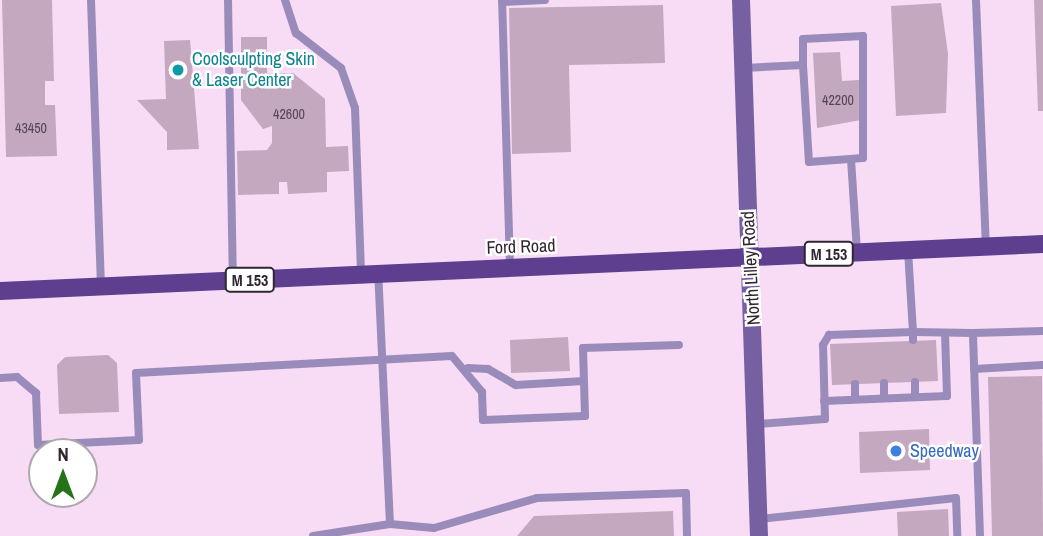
<!DOCTYPE html>
<html>
<head>
<meta charset="utf-8">
<style>
  body { margin:0 }
  #map { position:relative; width:1043px; height:536px; overflow:hidden; background:#f8dcf5; font-family:"Archivo Narrow",sans-serif }
  div>[style] { position:absolute }
  .building>* { inset:0; background:#c3a8c0 }
  .lane>* { height:8px; margin:-4px; padding:0 4px; transform-origin:4px; border-radius:4px; background:#9a8cba }
  .secondary>* { height:18px; margin:-9px; padding:0 9px; transform-origin:9px; border-radius:9px; background:#7660a1 }
  .primary>* { height:18px; margin:-9px; padding:0 9px; transform-origin:9px; border-radius:9px; background:#5d3e8f }
  .dots>* { width:19px; height:19px; translate:-50% -50%; box-sizing:border-box; border:4px solid #fff; border-radius:50% }
  span { translate:-50% -50%; white-space:nowrap; text-align:center; line-height:1.15; -webkit-text-stroke:5px #fff; paint-order:stroke }
  .number-label { font-size:14px; color:#564654 }
  .number-label span { -webkit-text-stroke-width:0 }
  .shield-label span { padding:2px 5px; background:#fff; border:2px solid; border-radius:5px; -webkit-text-stroke-width:0 }
  .shield-label { font-size:16px; color:#312630; font-weight:700 }
  .culture-label { font-size:18px; color:#0d838f }
  .left { translate:0 -50%; text-align:left }
  .street-label { font-size:18px; color:#312630 }
  .shop-label { font-size:18px; color:#366cbe }
  .north { position:absolute; left:28px; top:438px; width:70px; height:70px; box-sizing:border-box; background:#fff; border:2px solid #ada8ac; border-radius:50%; rotate:0deg; font-size:19px; font-weight:700; line-height:28px; text-align:center; color:#312630 }
  .north::after { content:''; display:block; margin:auto; width:24px; height:32px; background:#267218; clip-path:polygon(50% 0,100% 100%,50% 72%,0 100%) }
</style>
</head>
<body>
<div id="map">
  <div class="building">
    <div style="clip-path:polygon(2px 0,52px 0,54px 81px,45px 81px,45px 105px,55px 105px,57px 156px,6px 157px)"></div>
    <div style="clip-path:polygon(1034px 0,1043px 0,1043px 111px,1038px 111px)"></div>
    <div style="clip-path:polygon(941px 3px,948px 54px,946px 113px,896px 116px,891px 6px)"></div>
    <div style="clip-path:polygon(663px 5px,665px 63px,569px 65px,571px 152px,512px 154px,509px 8px)"></div>
    <div style="clip-path:polygon(241px 37px,267px 37px,267px 73px,293px 73px,325px 99px,326px 147px,348px 146px,349px 171px,327px 172px,327px 192px,288px 194px,287px 182px,279px 182px,279px 194px,238px 195px,237px 151px,267px 150px,272px 143px,272px 126px,263px 129px,241px 100px)"></div>
    <div style="clip-path:polygon(190px 40px,199px 149px,167px 150px,167px 132px,137px 100px,166px 99px,164px 41px)"></div>
    <div style="clip-path:polygon(840px 52px,842px 81px,859px 80px,861px 120px,817px 128px,813px 53px)"></div>
    <div style="clip-path:polygon(568px 337px,570px 371px,511px 373px,510px 340px)"></div>
    <div style="clip-path:polygon(936px 340px,938px 381px,832px 385px,830px 344px)"></div>
    <div style="clip-path:polygon(108px 355px,117px 363px,119px 412px,59px 414px,57px 365px,65px 357px)"></div>
    <div style="clip-path:polygon(1042px 376px,1043px 536px,992px 536px,988px 377px)"></div>
    <div style="clip-path:polygon(929px 429px,930px 470px,860px 473px,859px 432px)"></div>
    <div style="clip-path:polygon(948px 509px,949px 536px,898px 536px,897px 512px)"></div>
    <div style="clip-path:polygon(673px 511px,674px 536px,517px 536px,534px 516px)"></div>
  </div>
  <div class="lane">
    <div style="left:91px;top:0;width:286px;rotate:88deg"></div>
    <div style="left:228px;top:0;width:280px;rotate:89deg"></div>
    <div style="left:285px;top:0;width:35px;rotate:72deg"></div>
    <div style="left:296px;top:33px;width:57px;rotate:37.9deg"></div>
    <div style="left:341px;top:68px;width:42px;rotate:70.7deg"></div>
    <div style="left:355px;top:108px;width:167px;rotate:87.9deg"></div>
    <div style="left:976px;top:0;width:246px;rotate:87.7deg"></div>
    <div style="left:743px;top:68px;width:60px;rotate:-2.9deg"></div>
    <div style="left:803px;top:65px;width:97px;rotate:86.5deg"></div>
    <div style="left:809px;top:162px;width:54px;rotate:-4.2deg"></div>
    <div style="left:863px;top:158px;width:122px;rotate:-90deg"></div>
    <div style="left:863px;top:36px;width:60px;rotate:177.1deg"></div>
    <div style="left:803px;top:39px;width:26px;rotate:90deg"></div>
    <div style="left:851px;top:159px;width:93px;rotate:86.3deg"></div>
    <div style="left:510px;top:267px;width:265px;rotate:-91.7deg"></div>
    <div style="left:502px;top:2px;width:43px;rotate:-2.7deg"></div>
    <div style="left:913px;top:340px;width:8px;rotate:-90deg"></div>
    <div style="left:913px;top:332px;width:60px;rotate:1deg"></div>
    <div style="left:468px;top:368px;width:20px;rotate:3deg"></div>
    <div style="left:488px;top:369px;width:32px;rotate:30deg"></div>
    <div style="left:516px;top:385px;width:68px;rotate:-3.4deg"></div>
    <div style="left:974px;top:369px;width:69px;rotate:-3.3deg"></div>
    <div style="left:0;top:378px;width:17px;rotate:-3deg"></div>
    <div style="left:17px;top:377px;width:25px;rotate:40deg"></div>
    <div style="left:36px;top:393px;width:52px;rotate:87.8deg"></div>
    <div style="left:38px;top:445px;width:101px;rotate:-2.8deg"></div>
    <div style="left:139px;top:440px;width:67px;rotate:-92.6deg"></div>
    <div style="left:136px;top:373px;width:316px;rotate:-3.1deg"></div>
    <div style="left:452px;top:356px;width:47px;rotate:50.2deg"></div>
    <div style="left:482px;top:392px;width:28px;rotate:88deg"></div>
    <div style="left:483px;top:420px;width:102px;rotate:-2.2deg"></div>
    <div style="left:585px;top:416px;width:68px;rotate:-91.7deg"></div>
    <div style="left:583px;top:348px;width:96px;rotate:-1.8deg"></div>
    <div style="left:915px;top:382px;width:15px;rotate:90deg"></div>
    <div style="left:884px;top:383px;width:15px;rotate:90deg"></div>
    <div style="left:855px;top:384px;width:15px;rotate:90deg"></div>
    <div style="left:824px;top:401px;width:123px;rotate:-2.3deg"></div>
    <div style="left:947px;top:396px;width:63px;rotate:-91.8deg"></div>
    <div style="left:758px;top:424px;width:67px;rotate:-4.3deg"></div>
    <div style="left:825px;top:419px;width:74px;rotate:-91.5deg"></div>
    <div style="left:823px;top:345px;width:12px;rotate:-59deg"></div>
    <div style="left:829px;top:335px;width:84px;rotate:-2deg"></div>
    <div style="left:913px;top:332px;width:82px;rotate:-93.5deg"></div>
    <div style="left:760px;top:519px;width:197px;rotate:-6.1deg"></div>
    <div style="left:956px;top:498px;width:38px;rotate:88deg"></div>
    <div style="left:390px;top:524px;width:44px;rotate:5.2deg"></div>
    <div style="left:434px;top:528px;width:107px;rotate:-16.2deg"></div>
    <div style="left:537px;top:498px;width:149px;rotate:-1.9deg"></div>
    <div style="left:686px;top:493px;width:43px;rotate:88.7deg"></div>
    <div style="left:313px;top:536px;width:78px;rotate:-8.9deg"></div>
    <div style="left:390px;top:524px;width:250px;rotate:-92.7deg"></div>
    <div style="left:980px;top:536px;width:203px;rotate:-92deg"></div>
    <div style="left:973px;top:333px;width:70px;rotate:-1.6deg"></div>
  </div>
  <div class="secondary">
    <div style="left:741px;top:0;width:536px;rotate:88.08deg"></div>
  </div>
  <div class="primary">
    <div style="left:0;top:291px;width:1044px;rotate:-2.58deg"></div>
  </div>
  <div class="dots">
    <div style="left:178px;top:70px;background:#0f9aa8"></div>
    <div style="left:896px;top:451px;background:#3f7fe0"></div>
  </div>
  <div class="number-label">
    <span style="left:838px;top:100px">42200</span>
    <span style="left:289px;top:114px">42600</span>
    <span style="left:31px;top:128px">43450</span>
  </div>
  <div class="shield-label">
    <span style="left:829px;top:254px">M 153</span>
    <span style="left:250px;top:280px">M 153</span>
  </div>
  <div class="culture-label">
    <span class="left" style="left:192px;top:70px">Coolsculpting Skin<br>&amp; Laser Center</span>
  </div>
  <div class="street-label">
    <span style="left:521px;top:247px;rotate:-2deg">Ford Road</span>
    <span style="left:751px;top:268px;rotate:-93deg">North Lilley Road</span>
  </div>
  <div class="shop-label">
    <span class="left" style="left:910px;top:451px">Speedway</span>
  </div>
  <div class="north">N</div>
</div>
</body>
</html>
